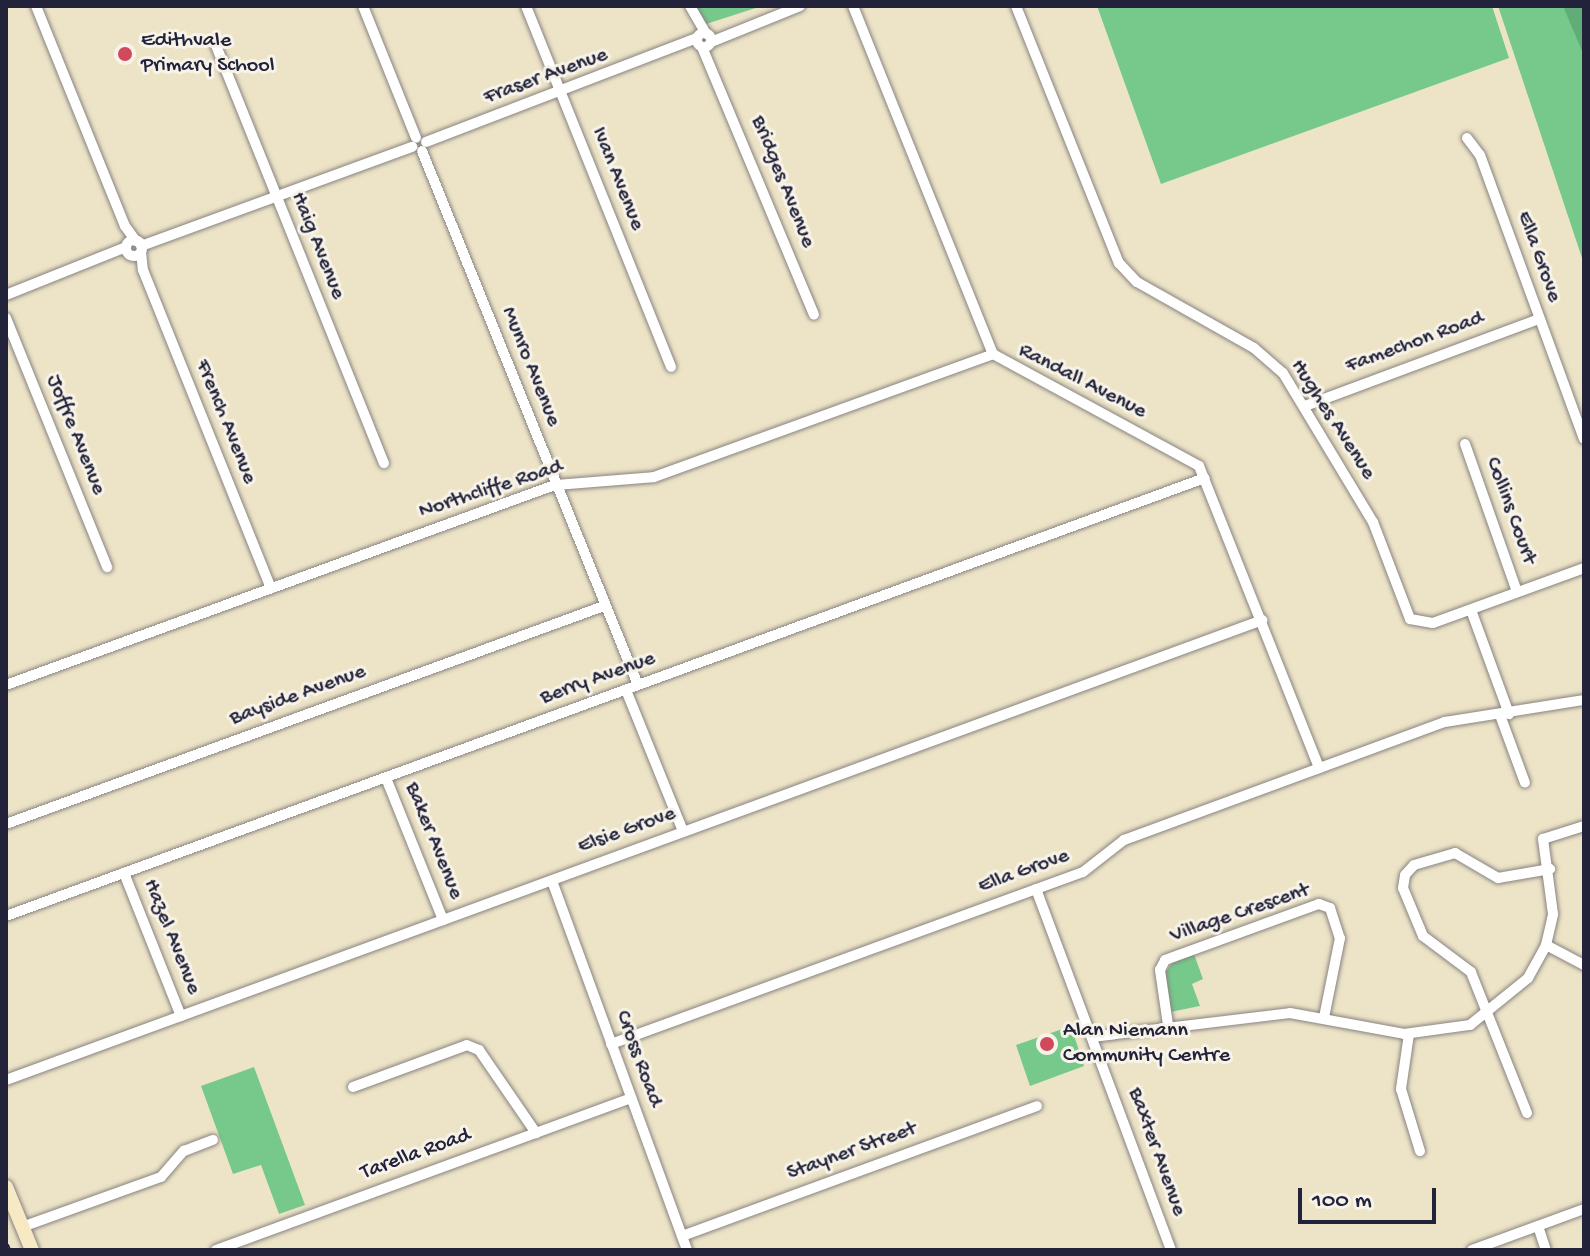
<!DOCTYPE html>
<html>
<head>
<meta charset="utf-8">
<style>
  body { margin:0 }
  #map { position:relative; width:1590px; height:1256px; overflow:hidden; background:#ede4c7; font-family:"Gochi Hand",sans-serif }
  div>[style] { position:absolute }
  .green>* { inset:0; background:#77c98b }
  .forest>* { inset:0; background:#61ad77 }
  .roads { filter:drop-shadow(0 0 2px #888381) drop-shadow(0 0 2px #888381) }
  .street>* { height:10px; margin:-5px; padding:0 5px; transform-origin:5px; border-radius:5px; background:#fff }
  .street>.ring { margin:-5px; padding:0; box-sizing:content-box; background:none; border:10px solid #fff; border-radius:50% }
  .secondary>* { height:14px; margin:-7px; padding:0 7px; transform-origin:7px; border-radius:7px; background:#f7e9c3 }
  .rail>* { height:6px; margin-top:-3px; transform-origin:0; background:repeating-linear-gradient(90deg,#f7f3e8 0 9px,#22223b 0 18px); box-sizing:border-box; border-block:2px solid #22223b }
  .dots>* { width:22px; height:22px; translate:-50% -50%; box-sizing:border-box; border:4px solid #f7f3e8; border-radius:50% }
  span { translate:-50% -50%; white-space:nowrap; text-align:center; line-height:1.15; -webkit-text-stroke:6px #f7f3e8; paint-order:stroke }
  .poi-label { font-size:22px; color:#22223b }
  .left { translate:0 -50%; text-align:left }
  .street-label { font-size:22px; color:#22223b }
  .frame { position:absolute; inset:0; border:8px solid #22223b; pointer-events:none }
  .scale { position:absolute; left:1298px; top:1188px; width:138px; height:36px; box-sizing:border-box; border:4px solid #22223b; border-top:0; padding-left:10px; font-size:24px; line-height:28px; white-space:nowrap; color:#22223b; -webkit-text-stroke:6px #f7f3e8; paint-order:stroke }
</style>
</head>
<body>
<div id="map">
  <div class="green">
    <div style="clip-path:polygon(696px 6px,762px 6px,703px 25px)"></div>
    <div style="clip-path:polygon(1097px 6px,1492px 6px,1509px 58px,1161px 184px)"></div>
    <div style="clip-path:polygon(1498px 6px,1584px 6px,1584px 264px)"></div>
    <div style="clip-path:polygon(1194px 954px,1203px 979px,1192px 984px,1200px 1006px,1170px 1012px,1165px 973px,1174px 961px)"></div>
    <div style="clip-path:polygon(1071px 1026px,1084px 1066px,1030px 1086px,1016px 1045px)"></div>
    <div style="clip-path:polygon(254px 1067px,305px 1205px,279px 1214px,261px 1165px,233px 1174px,201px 1086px)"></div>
  </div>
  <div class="forest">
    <div style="clip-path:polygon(1563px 6px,1584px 6px,1584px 72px,1582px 51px)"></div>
  </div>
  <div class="roads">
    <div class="street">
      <div style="left:36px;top:6px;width:237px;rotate:68deg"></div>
      <div style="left:125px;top:226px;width:19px;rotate:54deg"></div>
      <div style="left:363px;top:6px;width:142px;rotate:68.1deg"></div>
      <div style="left:526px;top:6px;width:389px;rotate:68.1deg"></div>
      <div style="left:690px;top:6px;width:32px;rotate:60deg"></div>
      <div style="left:853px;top:6px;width:375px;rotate:68.1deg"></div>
      <div style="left:993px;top:354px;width:234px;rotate:28.5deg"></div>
      <div style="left:1199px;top:466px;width:325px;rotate:68.3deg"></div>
      <div style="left:1016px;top:6px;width:277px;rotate:68.2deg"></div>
      <div style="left:1119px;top:263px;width:26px;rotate:47deg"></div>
      <div style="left:1137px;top:282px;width:134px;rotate:29.4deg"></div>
      <div style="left:1254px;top:348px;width:38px;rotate:41deg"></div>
      <div style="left:1283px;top:373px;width:174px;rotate:58.9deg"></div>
      <div style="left:1373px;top:522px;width:104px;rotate:69.1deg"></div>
      <div style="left:1410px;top:619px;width:23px;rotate:10deg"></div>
      <div style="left:1433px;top:623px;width:161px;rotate:-20deg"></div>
      <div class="ring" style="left:697px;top:33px;width:4px;height:4px"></div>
      <div style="left:711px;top:42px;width:96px;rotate:-22deg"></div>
      <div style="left:215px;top:43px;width:453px;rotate:68.1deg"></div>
      <div style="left:702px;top:47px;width:290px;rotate:67.3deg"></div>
      <div style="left:1467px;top:138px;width:21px;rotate:53deg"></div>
      <div style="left:1480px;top:155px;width:302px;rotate:69.9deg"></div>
      <div style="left:426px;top:142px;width:290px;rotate:-21deg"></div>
      <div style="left:422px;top:151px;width:576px;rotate:67.98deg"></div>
      <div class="ring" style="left:126px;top:240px;width:6px;height:6px"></div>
      <div style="left:141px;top:246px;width:289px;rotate:-20.1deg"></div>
      <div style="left:141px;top:252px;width:18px;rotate:84deg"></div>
      <div style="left:143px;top:270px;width:343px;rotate:68.1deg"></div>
      <div style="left:6px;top:295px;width:129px;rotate:-21.8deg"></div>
      <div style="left:6px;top:318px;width:269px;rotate:67.9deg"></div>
      <div style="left:1305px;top:406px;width:250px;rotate:-20.4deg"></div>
      <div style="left:1465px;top:444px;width:157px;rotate:70.6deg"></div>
      <div style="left:1471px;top:610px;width:111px;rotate:69.9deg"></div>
      <div style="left:6px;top:685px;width:584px;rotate:-20.02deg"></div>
      <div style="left:555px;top:485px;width:99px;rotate:-4.6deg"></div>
      <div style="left:654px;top:477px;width:361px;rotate:-19.9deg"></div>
      <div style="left:626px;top:690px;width:152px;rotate:68deg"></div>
      <div style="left:1500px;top:715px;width:72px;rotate:69.8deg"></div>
      <div style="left:386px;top:778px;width:153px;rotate:68.1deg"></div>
      <div style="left:6px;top:824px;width:636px;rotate:-20.03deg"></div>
      <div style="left:124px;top:873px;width:154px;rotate:68.3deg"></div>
      <div style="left:552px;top:881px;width:393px;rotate:69.9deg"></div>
      <div style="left:1036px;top:889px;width:385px;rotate:69.5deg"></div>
      <div style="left:6px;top:916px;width:1276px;rotate:-20.07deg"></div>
      <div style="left:1546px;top:945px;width:43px;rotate:27.8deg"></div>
      <div style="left:1168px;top:1025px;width:56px;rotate:-98.3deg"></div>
      <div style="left:1160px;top:970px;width:11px;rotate:-63deg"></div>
      <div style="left:1165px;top:960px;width:164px;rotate:-20deg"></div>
      <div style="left:1319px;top:904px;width:12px;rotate:20deg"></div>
      <div style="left:1330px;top:908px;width:32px;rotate:72deg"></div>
      <div style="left:1340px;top:938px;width:81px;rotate:101.4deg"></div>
      <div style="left:1409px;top:1034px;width:56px;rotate:98.3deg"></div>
      <div style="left:1401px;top:1089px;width:65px;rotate:73deg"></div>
      <div style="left:1092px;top:1037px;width:199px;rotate:-6.9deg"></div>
      <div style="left:1290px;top:1013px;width:116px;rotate:10.4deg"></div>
      <div style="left:1404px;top:1034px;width:67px;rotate:-7.8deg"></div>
      <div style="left:1470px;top:1025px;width:75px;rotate:-39deg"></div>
      <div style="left:1528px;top:978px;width:38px;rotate:-61deg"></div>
      <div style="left:1546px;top:945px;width:32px;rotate:-77deg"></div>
      <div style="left:1553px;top:914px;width:76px;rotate:-97.6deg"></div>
      <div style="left:1543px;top:839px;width:43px;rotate:-17.6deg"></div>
      <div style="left:611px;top:1044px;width:502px;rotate:-20.02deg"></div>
      <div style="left:1083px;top:872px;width:52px;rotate:-38deg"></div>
      <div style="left:1124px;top:840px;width:342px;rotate:-20.2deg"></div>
      <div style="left:1445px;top:722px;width:141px;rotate:-9deg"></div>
      <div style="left:6px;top:1080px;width:1338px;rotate:-20.11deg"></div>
      <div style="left:353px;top:1087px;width:121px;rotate:-20.2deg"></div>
      <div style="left:467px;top:1045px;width:13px;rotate:23deg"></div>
      <div style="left:479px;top:1050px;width:101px;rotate:55.5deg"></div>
      <div style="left:1527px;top:1113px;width:152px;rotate:-111.7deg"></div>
      <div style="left:1471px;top:972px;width:60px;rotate:-143.1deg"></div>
      <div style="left:1423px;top:936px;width:52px;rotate:-112.6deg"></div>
      <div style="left:1403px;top:888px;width:13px;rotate:-81deg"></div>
      <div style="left:1405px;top:875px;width:13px;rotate:-48deg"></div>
      <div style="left:1414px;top:865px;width:43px;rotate:-16.3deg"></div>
      <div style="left:1455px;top:853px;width:50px;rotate:30.2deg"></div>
      <div style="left:1498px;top:878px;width:53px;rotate:-9.8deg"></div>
      <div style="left:1538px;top:1226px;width:25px;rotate:72deg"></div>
      <div style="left:22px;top:1227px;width:148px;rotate:-19.8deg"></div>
      <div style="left:161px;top:1177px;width:35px;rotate:-49deg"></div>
      <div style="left:184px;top:1151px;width:31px;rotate:-21deg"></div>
      <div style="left:682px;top:1236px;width:378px;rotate:-20.1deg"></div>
      <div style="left:216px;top:1250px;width:442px;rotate:-20.1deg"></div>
      <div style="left:1472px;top:1250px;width:119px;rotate:-20.1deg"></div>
    </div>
    <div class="secondary">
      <div style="left:6px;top:1187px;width:68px;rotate:67.6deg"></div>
    </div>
  </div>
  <div class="rail">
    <div style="left:6px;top:1245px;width:5px;rotate:68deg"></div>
  </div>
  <div class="dots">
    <div style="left:125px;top:54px;background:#d1495b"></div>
    <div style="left:1047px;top:1044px;background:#d1495b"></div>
  </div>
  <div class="poi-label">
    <span class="left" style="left:141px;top:54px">Edithvale<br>Primary School</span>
    <span class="left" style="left:1063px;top:1044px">Alan Niemann<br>Community Centre</span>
  </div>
  <div class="street-label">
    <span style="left:546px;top:77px;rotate:-20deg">Fraser Avenue</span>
    <span style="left:617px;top:179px;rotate:68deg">Ivan Avenue</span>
    <span style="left:782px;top:182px;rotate:68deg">Bridges Avenue</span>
    <span style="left:317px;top:246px;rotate:68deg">Haig Avenue</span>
    <span style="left:1538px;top:257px;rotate:70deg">Ella Grove</span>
    <span style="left:1415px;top:343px;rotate:-20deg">Famechon Road</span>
    <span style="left:530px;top:367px;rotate:68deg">Munro Avenue</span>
    <span style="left:1082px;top:382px;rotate:27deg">Randall Avenue</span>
    <span style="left:1332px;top:420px;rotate:57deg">Hughes Avenue</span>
    <span style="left:225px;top:422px;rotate:68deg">French Avenue</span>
    <span style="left:75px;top:435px;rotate:68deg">Joffre Avenue</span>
    <span style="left:491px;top:490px;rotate:-18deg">Northcliffe Road</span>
    <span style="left:1510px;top:511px;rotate:70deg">Collins Court</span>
    <span style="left:598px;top:679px;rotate:-20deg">Berry Avenue</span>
    <span style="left:298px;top:696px;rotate:-20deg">Bayside Avenue</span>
    <span style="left:627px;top:831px;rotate:-20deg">Elsie Grove</span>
    <span style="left:433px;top:841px;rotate:68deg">Baker Avenue</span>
    <span style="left:1024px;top:872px;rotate:-20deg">Ella Grove</span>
    <span style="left:1240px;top:914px;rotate:-19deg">Village Crescent</span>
    <span style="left:171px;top:937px;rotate:68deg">Hazel Avenue</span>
    <span style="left:638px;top:1059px;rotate:70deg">Cross Road</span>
    <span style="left:852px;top:1152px;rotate:-20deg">Stayner Street</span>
    <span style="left:1156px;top:1152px;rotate:70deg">Baxter Avenue</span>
    <span style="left:416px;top:1155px;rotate:-20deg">Tarella Road</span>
  </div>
  <div class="frame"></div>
  <div class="scale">100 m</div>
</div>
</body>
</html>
